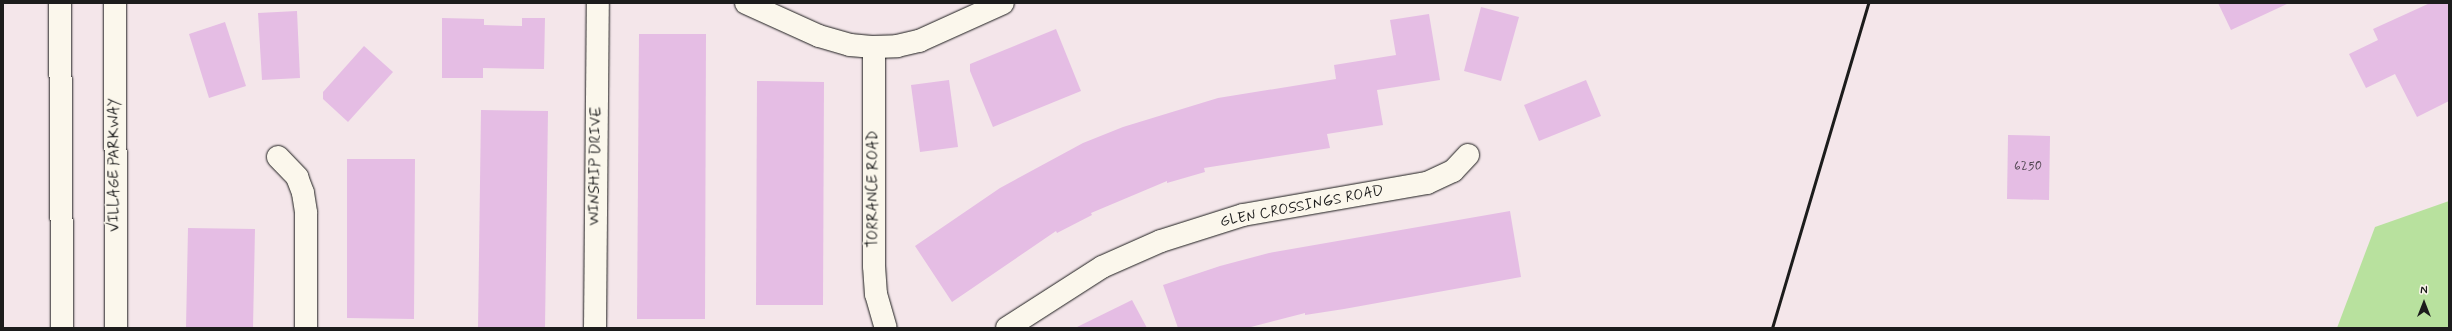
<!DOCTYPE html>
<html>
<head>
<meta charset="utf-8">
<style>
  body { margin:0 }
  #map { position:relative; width:2452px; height:331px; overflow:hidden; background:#f4e6ea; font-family:Mynerve,sans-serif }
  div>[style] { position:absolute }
  .green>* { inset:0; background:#b8e19e }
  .building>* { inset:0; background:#e5bde4 }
  .roads { filter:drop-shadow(0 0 1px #1c1c1c) drop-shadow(0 0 1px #1c1c1c) }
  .street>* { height:22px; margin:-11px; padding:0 11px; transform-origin:11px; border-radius:11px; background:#fbf7ec }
  .secondary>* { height:22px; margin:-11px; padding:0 11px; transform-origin:11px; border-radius:11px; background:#fbf7ec }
  .rail>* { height:3px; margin:-1.5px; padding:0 1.5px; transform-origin:1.5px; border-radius:1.5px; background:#1c1c1c }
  span { translate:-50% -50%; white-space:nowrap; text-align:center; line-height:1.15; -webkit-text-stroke:3px #fbf7ec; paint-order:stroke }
  .number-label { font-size:13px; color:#4e444e }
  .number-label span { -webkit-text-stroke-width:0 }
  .street-label { font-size:15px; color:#1c1c1c }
  .frame { position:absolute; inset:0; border:4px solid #1c1c1c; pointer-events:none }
  .north { position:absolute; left:2404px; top:283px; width:40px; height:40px; -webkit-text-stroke:3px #fbf7ec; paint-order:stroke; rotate:0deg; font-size:11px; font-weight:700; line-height:16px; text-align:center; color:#1c1c1c }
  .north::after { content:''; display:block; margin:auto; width:14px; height:18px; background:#1c1c1c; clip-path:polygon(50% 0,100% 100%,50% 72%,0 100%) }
</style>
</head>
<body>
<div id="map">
  <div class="green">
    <div style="clip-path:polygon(2449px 201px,2449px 328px,2337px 328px,2375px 227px)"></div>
  </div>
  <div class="building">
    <div style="clip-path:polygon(2218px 3px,2289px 3px,2231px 30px)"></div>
    <div style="clip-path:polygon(2430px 3px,2449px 3px,2449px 101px,2417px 117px,2395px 74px,2366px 88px,2349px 54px,2378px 40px,2373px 29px)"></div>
    <div style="clip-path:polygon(1481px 7px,1519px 17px,1501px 81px,1464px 71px)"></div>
    <div style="clip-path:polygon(297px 11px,300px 78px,262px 80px,258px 13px)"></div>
    <div style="clip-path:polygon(1429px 14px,1440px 80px,1377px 90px,1383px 125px,1327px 134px,1330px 148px,1204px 168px,1205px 172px,1167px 183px,1167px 181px,1091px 213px,1092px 215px,1057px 233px,1056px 231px,952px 302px,915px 246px,1000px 188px,1083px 143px,1123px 127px,1218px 98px,1336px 79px,1334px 65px,1396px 55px,1390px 20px)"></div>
    <div style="clip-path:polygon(442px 18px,484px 19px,484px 25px,522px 26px,522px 18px,545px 18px,544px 69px,483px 68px,483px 78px,442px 78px)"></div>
    <div style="clip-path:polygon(225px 22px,246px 86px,209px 98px,189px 34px)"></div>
    <div style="clip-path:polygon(1056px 29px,1081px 91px,993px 127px,970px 71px,970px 64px)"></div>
    <div style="clip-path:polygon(639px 34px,706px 34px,705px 319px,637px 319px)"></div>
    <div style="clip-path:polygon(364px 46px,393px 72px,348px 122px,323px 99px,323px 92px)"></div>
    <div style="clip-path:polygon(949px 80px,958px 147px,920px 152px,911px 85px)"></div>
    <div style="clip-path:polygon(1586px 80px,1601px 116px,1539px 141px,1524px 105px)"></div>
    <div style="clip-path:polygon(757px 81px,824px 82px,823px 305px,756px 305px)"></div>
    <div style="clip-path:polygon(481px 110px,548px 111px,545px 328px,478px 328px)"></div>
    <div style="clip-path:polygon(2008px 135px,2050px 136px,2049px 200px,2007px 199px)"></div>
    <div style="clip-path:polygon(347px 159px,415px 159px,414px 319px,347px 318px)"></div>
    <div style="clip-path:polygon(1510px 211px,1521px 277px,1344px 309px,1305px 315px,1305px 313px,1247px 328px,1178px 328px,1163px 285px,1220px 266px,1269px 253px)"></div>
    <div style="clip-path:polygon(188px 228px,255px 229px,253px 328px,186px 328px)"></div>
    <div style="clip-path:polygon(1132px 300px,1147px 328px,1075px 328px)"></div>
  </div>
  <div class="roads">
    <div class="street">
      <div style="left:746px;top:3px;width:80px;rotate:24.3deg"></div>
      <div style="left:819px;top:36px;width:32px;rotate:16deg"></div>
      <div style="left:850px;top:45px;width:24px;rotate:5deg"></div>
      <div style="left:874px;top:47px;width:23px;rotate:-2deg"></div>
      <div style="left:897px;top:46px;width:23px;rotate:-13deg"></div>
      <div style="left:919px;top:41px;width:92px;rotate:-24.3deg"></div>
      <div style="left:874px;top:47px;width:219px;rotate:90deg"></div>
      <div style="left:874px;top:266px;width:28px;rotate:86deg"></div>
      <div style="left:876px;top:294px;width:35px;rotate:74deg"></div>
      <div style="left:278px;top:157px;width:28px;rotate:46deg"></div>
      <div style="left:297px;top:177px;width:17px;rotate:69deg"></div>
      <div style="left:303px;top:193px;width:20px;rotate:81deg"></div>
      <div style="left:306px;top:213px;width:115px;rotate:90deg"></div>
      <div style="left:595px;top:328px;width:325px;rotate:-89.5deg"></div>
      <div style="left:1007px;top:328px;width:113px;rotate:-32.7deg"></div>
      <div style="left:1102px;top:267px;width:64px;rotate:-23.8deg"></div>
      <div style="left:1161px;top:241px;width:86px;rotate:-17.6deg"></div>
      <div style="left:1243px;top:215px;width:187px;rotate:-9.9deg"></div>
      <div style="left:1427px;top:183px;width:29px;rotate:-25deg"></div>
      <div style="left:1453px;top:171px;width:22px;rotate:-47deg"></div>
    </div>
    <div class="secondary">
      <div style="left:60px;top:3px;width:325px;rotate:89.6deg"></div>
      <div style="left:115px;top:3px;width:325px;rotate:89.8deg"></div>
    </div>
  </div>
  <div class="rail">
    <div style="left:1772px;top:328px;width:339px;rotate:-73.5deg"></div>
  </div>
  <div class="number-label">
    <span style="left:2028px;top:167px">6250</span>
  </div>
  <div class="street-label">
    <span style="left:115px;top:165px;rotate:-90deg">VILLAGE PARKWAY</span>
    <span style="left:596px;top:166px;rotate:-89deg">WINSHIP DRIVE</span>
    <span style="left:874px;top:189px;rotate:-90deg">TORRANCE ROAD</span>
    <span style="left:1302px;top:207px;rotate:-11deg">GLEN CROSSINGS ROAD</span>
  </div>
  <div class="frame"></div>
  <div class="north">N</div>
</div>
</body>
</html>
